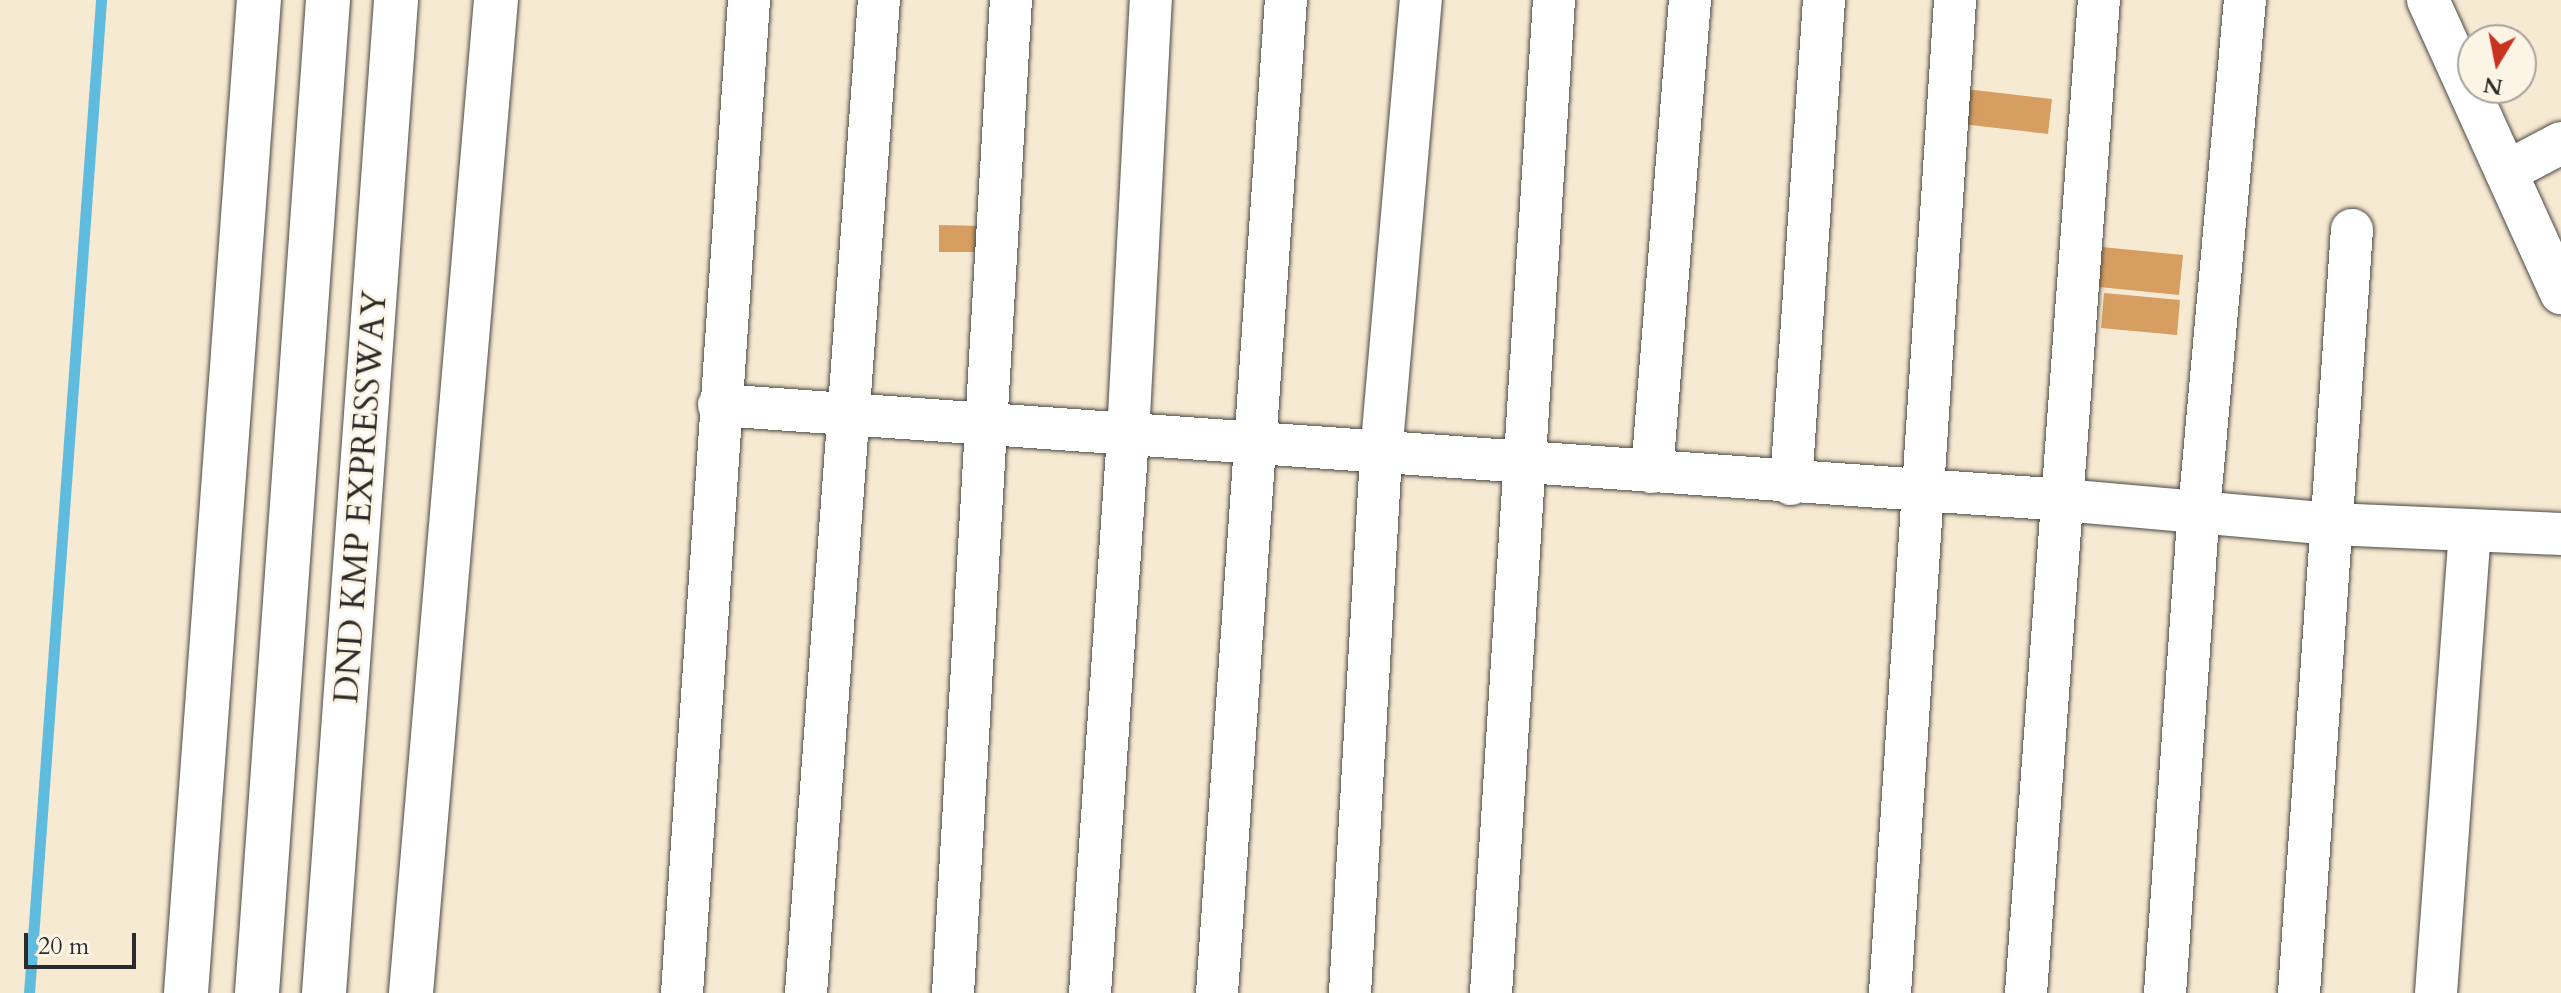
<!DOCTYPE html>
<html>
<head>
<meta charset="utf-8">
<style>
  body { margin:0 }
  #map { position:relative; width:2561px; height:993px; overflow:hidden; background:#f7ead2; font-family:Cardo,serif }
  div>[style] { position:absolute }
  .stream>* { height:11px; margin:-5.5px; padding:0 5.5px; transform-origin:5.5px; border-radius:5.5px; background:#60bcde }
  .building>* { inset:0; background:#d69f61 }
  .roads { filter:drop-shadow(0 0 2px #4a4844) drop-shadow(0 0 2px #4a4844) }
  .minor>* { height:42px; margin:-21px; padding:0 21px; transform-origin:21px; border-radius:21px; background:#fff }
  .tertiary>* { height:44px; margin:-22px; padding:0 22px; transform-origin:22px; border-radius:22px; background:#fff }
  .trunk>* { height:44px; margin:-22px; padding:0 22px; transform-origin:22px; border-radius:22px; background:#fff }
  span { translate:-50% -50%; white-space:nowrap; text-align:center; line-height:1.15; -webkit-text-stroke:6px #fcf5e5; paint-order:stroke }
  .street-label { font-size:34px; color:#2b2b2b }
  .north { position:absolute; left:2457px; top:24px; width:80px; height:80px; box-sizing:border-box; background:#fcf5e5; border:2px solid #a8a49b; border-radius:50%; rotate:190deg; font-size:22px; font-weight:700; line-height:32px; text-align:center; color:#2b2b2b }
  .north::after { content:''; display:block; margin:auto; width:28px; height:36px; background:#c8321e; clip-path:polygon(50% 0,100% 100%,50% 72%,0 100%) }
  .scale { position:absolute; left:24px; top:933px; width:112px; height:36px; box-sizing:border-box; border:4px solid #2b2b2b; border-top:0; padding-left:10px; font-size:24px; line-height:28px; white-space:nowrap; color:#2b2b2b; -webkit-text-stroke:6px #fcf5e5; paint-order:stroke }
</style>
</head>
<body>
<div id="map">
  <div class="stream">
    <div style="left:29px;top:993px;width:996px;rotate:-85.85deg"></div>
  </div>
  <div class="building">
    <div style="clip-path:polygon(1966px 89px,2052px 99px,2048px 134px,1962px 124px)"></div>
    <div style="clip-path:polygon(939px 225px,985px 226px,984px 252px,939px 252px)"></div>
    <div style="clip-path:polygon(2102px 247px,2183px 255px,2179px 295px,2099px 287px)"></div>
    <div style="clip-path:polygon(2104px 293px,2180px 300px,2177px 335px,2101px 328px)"></div>
  </div>
  <div class="roads">
    <div class="minor">
      <div style="left:2428px;top:0;width:322px;rotate:65.6deg"></div>
      <div style="left:2506px;top:172px;width:62px;rotate:-27.8deg"></div>
      <div style="left:719px;top:405px;width:1347px;rotate:4.04deg"></div>
      <div style="left:2063px;top:500px;width:270px;rotate:5.1deg"></div>
      <div style="left:2332px;top:524px;width:229px;rotate:2.5deg"></div>
      <div style="left:1652px;top:472px;width:474px;rotate:-85.4deg"></div>
      <div style="left:1791px;top:484px;width:485px;rotate:-86.1deg"></div>
      <div style="left:682px;top:993px;width:995px;rotate:-86.14deg"></div>
      <div style="left:806px;top:993px;width:996px;rotate:-85.8deg"></div>
      <div style="left:953px;top:993px;width:995px;rotate:-86.66deg"></div>
      <div style="left:1090px;top:993px;width:559px;rotate:-86.1deg"></div>
      <div style="left:1128px;top:435px;width:436px;rotate:-87deg"></div>
      <div style="left:1217px;top:993px;width:995px;rotate:-86.03deg"></div>
      <div style="left:1350px;top:993px;width:539px;rotate:-86.7deg"></div>
      <div style="left:1381px;top:455px;width:457px;rotate:-85deg"></div>
      <div style="left:1491px;top:993px;width:995px;rotate:-86.37deg"></div>
      <div style="left:1890px;top:993px;width:995px;rotate:-86.25deg"></div>
      <div style="left:2026px;top:993px;width:996px;rotate:-85.8deg"></div>
      <div style="left:2165px;top:993px;width:483px;rotate:-86deg"></div>
      <div style="left:2199px;top:511px;width:513px;rotate:-84.86deg"></div>
      <div style="left:2299px;top:993px;width:765px;rotate:-86.03deg"></div>
      <div style="left:2436px;top:993px;width:462px;rotate:-85.8deg"></div>
    </div>
    <div class="tertiary">
      <div style="left:186px;top:993px;width:996px;rotate:-85.8deg"></div>
      <div style="left:411px;top:993px;width:997px;rotate:-85.11deg"></div>
    </div>
    <div class="trunk">
      <div style="left:257px;top:993px;width:996px;rotate:-85.91deg"></div>
      <div style="left:324px;top:993px;width:996px;rotate:-85.85deg"></div>
    </div>
  </div>
  <div class="street-label">
    <span style="left:361px;top:497px;rotate:-86deg">DND KMP EXPRESSWAY</span>
  </div>
  <div class="north">N</div>
  <div class="scale">20 m</div>
</div>
</body>
</html>
